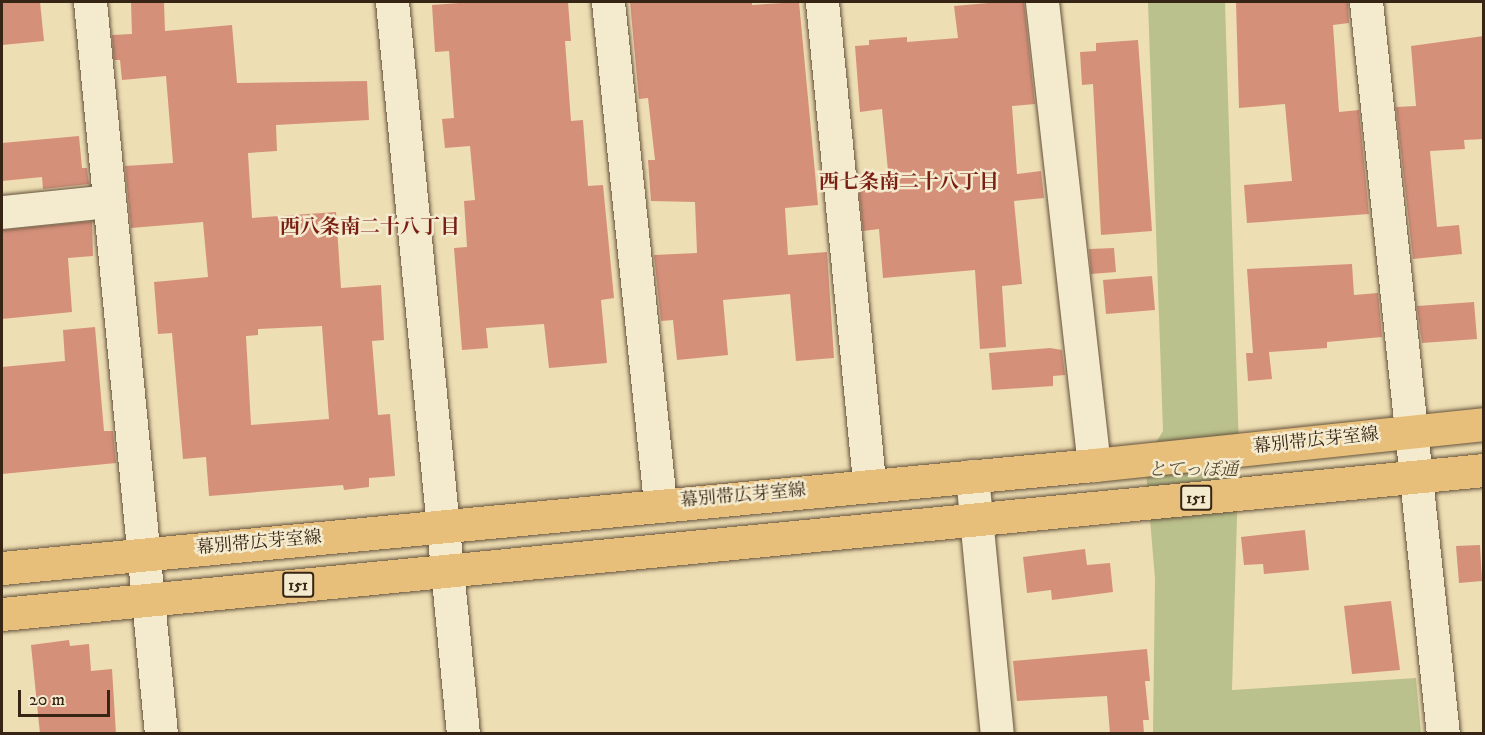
<!DOCTYPE html>
<html>
<head>
<meta charset="utf-8">
<style>
  body { margin:0 }
  #map { position:relative; width:1485px; height:735px; overflow:hidden; background:#eedeb3; font-family:"IM FELL DW Pica","Noto Serif JP",serif }
  div>[style] { position:absolute }
  .green>* { inset:0; background:#bac18c }
  .building>* { inset:0; background:#d5907a }
  .roads { filter:drop-shadow(0 0 2px #64523c) drop-shadow(0 0 2px #64523c) }
  .minor>* { height:33px; margin:-16.5px; padding:0 16.5px; transform-origin:16.5px; border-radius:16.5px; background:#f4eace }
  .major>* { height:33px; margin:-16.5px; padding:0 16.5px; transform-origin:16.5px; border-radius:16.5px; background:#e7bf7a }
  span { translate:-50% -50%; white-space:nowrap; text-align:center; line-height:1.15; -webkit-text-stroke:5px #f4eace; paint-order:stroke }
  .shield-label span { padding:2px 4px; background:#f4eace; border:2px solid; border-radius:4px; -webkit-text-stroke-width:0 }
  .shield-label { font-size:16px; color:#362415; font-weight:700 }
  .street-label { font-size:18px; color:#362415 }
  .park-label { font-size:18px; color:#574b33; font-style:italic }
  .neighbourhood-label { font-size:20px; color:#7a1f14; font-weight:700 }
  .frame { position:absolute; inset:0; border:3px solid #362415; pointer-events:none }
  .scale { position:absolute; left:18px; top:690px; width:92px; height:27px; box-sizing:border-box; border:3px solid #362415; border-top:0; padding-left:8px; font-size:18px; line-height:21px; white-space:nowrap; color:#362415; -webkit-text-stroke:4px #f4eace; paint-order:stroke }
</style>
</head>
<body>
<div id="map">
  <div class="green">
    <div style="clip-path:polygon(1148px 2px,1225px 2px,1239px 449px,1232px 690px,1416px 678px,1421px 733px,1153px 733px,1155px 579px,1145px 460px,1163px 431px)"></div>
  </div>
  <div class="building">
    <div style="clip-path:polygon(2px 2px,40px 2px,44px 41px,2px 45px)"></div>
    <div style="clip-path:polygon(evenodd,131px 2px,164px 2px,165px 31px,232px 25px,237px 83px,367px 81px,369px 120px,276px 125px,277px 151px,248px 153px,252px 218px,336px 212px,341px 288px,381px 285px,384px 340px,372px 341px,378px 415px,390px 414px,395px 476px,369px 478px,369px 487px,344px 490px,343px 485px,209px 496px,206px 457px,183px 459px,172px 333px,158px 334px,154px 282px,208px 277px,203px 222px,131px 228px,125px 166px,173px 163px,166px 76px,122px 80px,120px 60px,114px 60px,112px 35px,132px 34px,131px 2px,322px 326px,329px 419px,251px 425px,246px 336px,258px 335px,258px 329px,322px 326px)"></div>
    <div style="clip-path:polygon(473px 2px,568px 2px,571px 41px,565px 41px,571px 121px,583px 120px,588px 186px,603px 185px,614px 298px,601px 300px,607px 363px,549px 368px,544px 324px,486px 328px,488px 348px,462px 350px,454px 248px,467px 247px,464px 201px,475px 200px,470px 146px,445px 148px,442px 119px,454px 118px,449px 51px,435px 52px,432px 5px)"></div>
    <div style="clip-path:polygon(630px 2px,752px 2px,752px 5px,799px 2px,818px 205px,785px 208px,788px 255px,827px 252px,834px 358px,796px 361px,790px 294px,723px 300px,728px 355px,677px 360px,673px 320px,661px 321px,654px 255px,697px 253px,695px 202px,651px 201px,648px 160px,655px 160px,648px 98px,639px 99px)"></div>
    <div style="clip-path:polygon(1000px 2px,1024px 2px,1035px 104px,1012px 106px,1017px 174px,1041px 171px,1044px 198px,1014px 201px,1022px 284px,1002px 286px,1006px 347px,980px 349px,975px 270px,883px 278px,879px 229px,863px 231px,858px 181px,883px 178px,883px 172px,888px 171px,882px 109px,860px 112px,855px 46px,869px 45px,869px 40px,907px 37px,907px 42px,958px 38px,954px 6px)"></div>
    <div style="clip-path:polygon(1236px 2px,1348px 2px,1349px 23px,1333px 25px,1339px 112px,1359px 110px,1369px 214px,1247px 223px,1244px 185px,1292px 181px,1285px 104px,1239px 108px)"></div>
    <div style="clip-path:polygon(1484px 36px,1484px 139px,1464px 140px,1465px 149px,1430px 151px,1437px 227px,1459px 225px,1462px 254px,1413px 259px,1396px 107px,1416px 106px,1411px 46px)"></div>
    <div style="clip-path:polygon(1138px 40px,1152px 231px,1101px 235px,1093px 84px,1082px 85px,1080px 52px,1096px 51px,1096px 43px)"></div>
    <div style="clip-path:polygon(79px 136px,82px 168px,87px 168px,89px 184px,43px 189px,42px 177px,2px 181px,2px 143px)"></div>
    <div style="clip-path:polygon(92px 221px,93px 256px,68px 258px,72px 312px,2px 319px,2px 230px)"></div>
    <div style="clip-path:polygon(1114px 248px,1116px 272px,1091px 274px,1089px 249px)"></div>
    <div style="clip-path:polygon(1352px 264px,1354px 295px,1378px 293px,1382px 337px,1327px 342px,1327px 348px,1269px 352px,1272px 379px,1248px 381px,1246px 353px,1253px 353px,1247px 269px)"></div>
    <div style="clip-path:polygon(1152px 276px,1155px 310px,1106px 314px,1103px 280px)"></div>
    <div style="clip-path:polygon(1474px 302px,1477px 339px,1422px 343px,1417px 306px)"></div>
    <div style="clip-path:polygon(95px 327px,104px 431px,113px 431px,116px 463px,2px 474px,2px 367px,65px 361px,63px 330px)"></div>
    <div style="clip-path:polygon(1050px 348px,1062px 350px,1065px 375px,1053px 376px,1053px 386px,992px 390px,989px 353px)"></div>
    <div style="clip-path:polygon(1305px 530px,1309px 570px,1264px 574px,1263px 564px,1244px 565px,1241px 537px)"></div>
    <div style="clip-path:polygon(1480px 545px,1482px 581px,1459px 583px,1456px 546px)"></div>
    <div style="clip-path:polygon(1085px 549px,1087px 565px,1110px 563px,1113px 592px,1052px 600px,1051px 590px,1027px 593px,1023px 557px)"></div>
    <div style="clip-path:polygon(1391px 601px,1400px 670px,1352px 674px,1344px 606px)"></div>
    <div style="clip-path:polygon(69px 640px,70px 646px,89px 644px,91px 671px,112px 669px,116px 734px,40px 734px,31px 645px)"></div>
    <div style="clip-path:polygon(1147px 649px,1150px 681px,1145px 681px,1149px 720px,1143px 720px,1144px 734px,1110px 734px,1107px 696px,1017px 701px,1013px 661px)"></div>
  </div>
  <div class="roads">
    <div class="minor">
      <div style="left:90px;top:2px;width:735px;rotate:84.46deg"></div>
      <div style="left:392px;top:2px;width:735px;rotate:84.46deg"></div>
      <div style="left:608px;top:2px;width:504px;rotate:84.07deg"></div>
      <div style="left:822px;top:2px;width:485px;rotate:84.4deg"></div>
      <div style="left:1042px;top:2px;width:466px;rotate:83.6deg"></div>
      <div style="left:1366px;top:2px;width:736px;rotate:84deg"></div>
      <div style="left:2px;top:212px;width:107px;rotate:-5.9deg"></div>
      <div style="left:972px;top:476px;width:259px;rotate:84.5deg"></div>
    </div>
    <div class="major">
      <div style="left:2px;top:568px;width:1097px;rotate:-5.39deg"></div>
      <div style="left:1094px;top:465px;width:392px;rotate:-6deg"></div>
      <div style="left:2px;top:614px;width:1489px;rotate:-5.55deg"></div>
    </div>
  </div>
  <div class="shield-label">
    <span style="left:1196px;top:498px">151</span>
    <span style="left:298px;top:585px">151</span>
  </div>
  <div class="street-label">
    <span style="left:1316px;top:441px;rotate:-6deg">幕別帯広芽室線</span>
    <span style="left:743px;top:496px;rotate:-5deg">幕別帯広芽室線</span>
    <span style="left:259px;top:543px;rotate:-5deg">幕別帯広芽室線</span>
  </div>
  <div class="park-label">
    <span style="left:1193px;top:470px">とてっぽ通</span>
  </div>
  <div class="neighbourhood-label">
    <span style="left:909px;top:182px">西七条南二十八丁目</span>
    <span style="left:370px;top:227px">西八条南二十八丁目</span>
  </div>
  <div class="frame"></div>
  <div class="scale">20 m</div>
</div>
</body>
</html>
